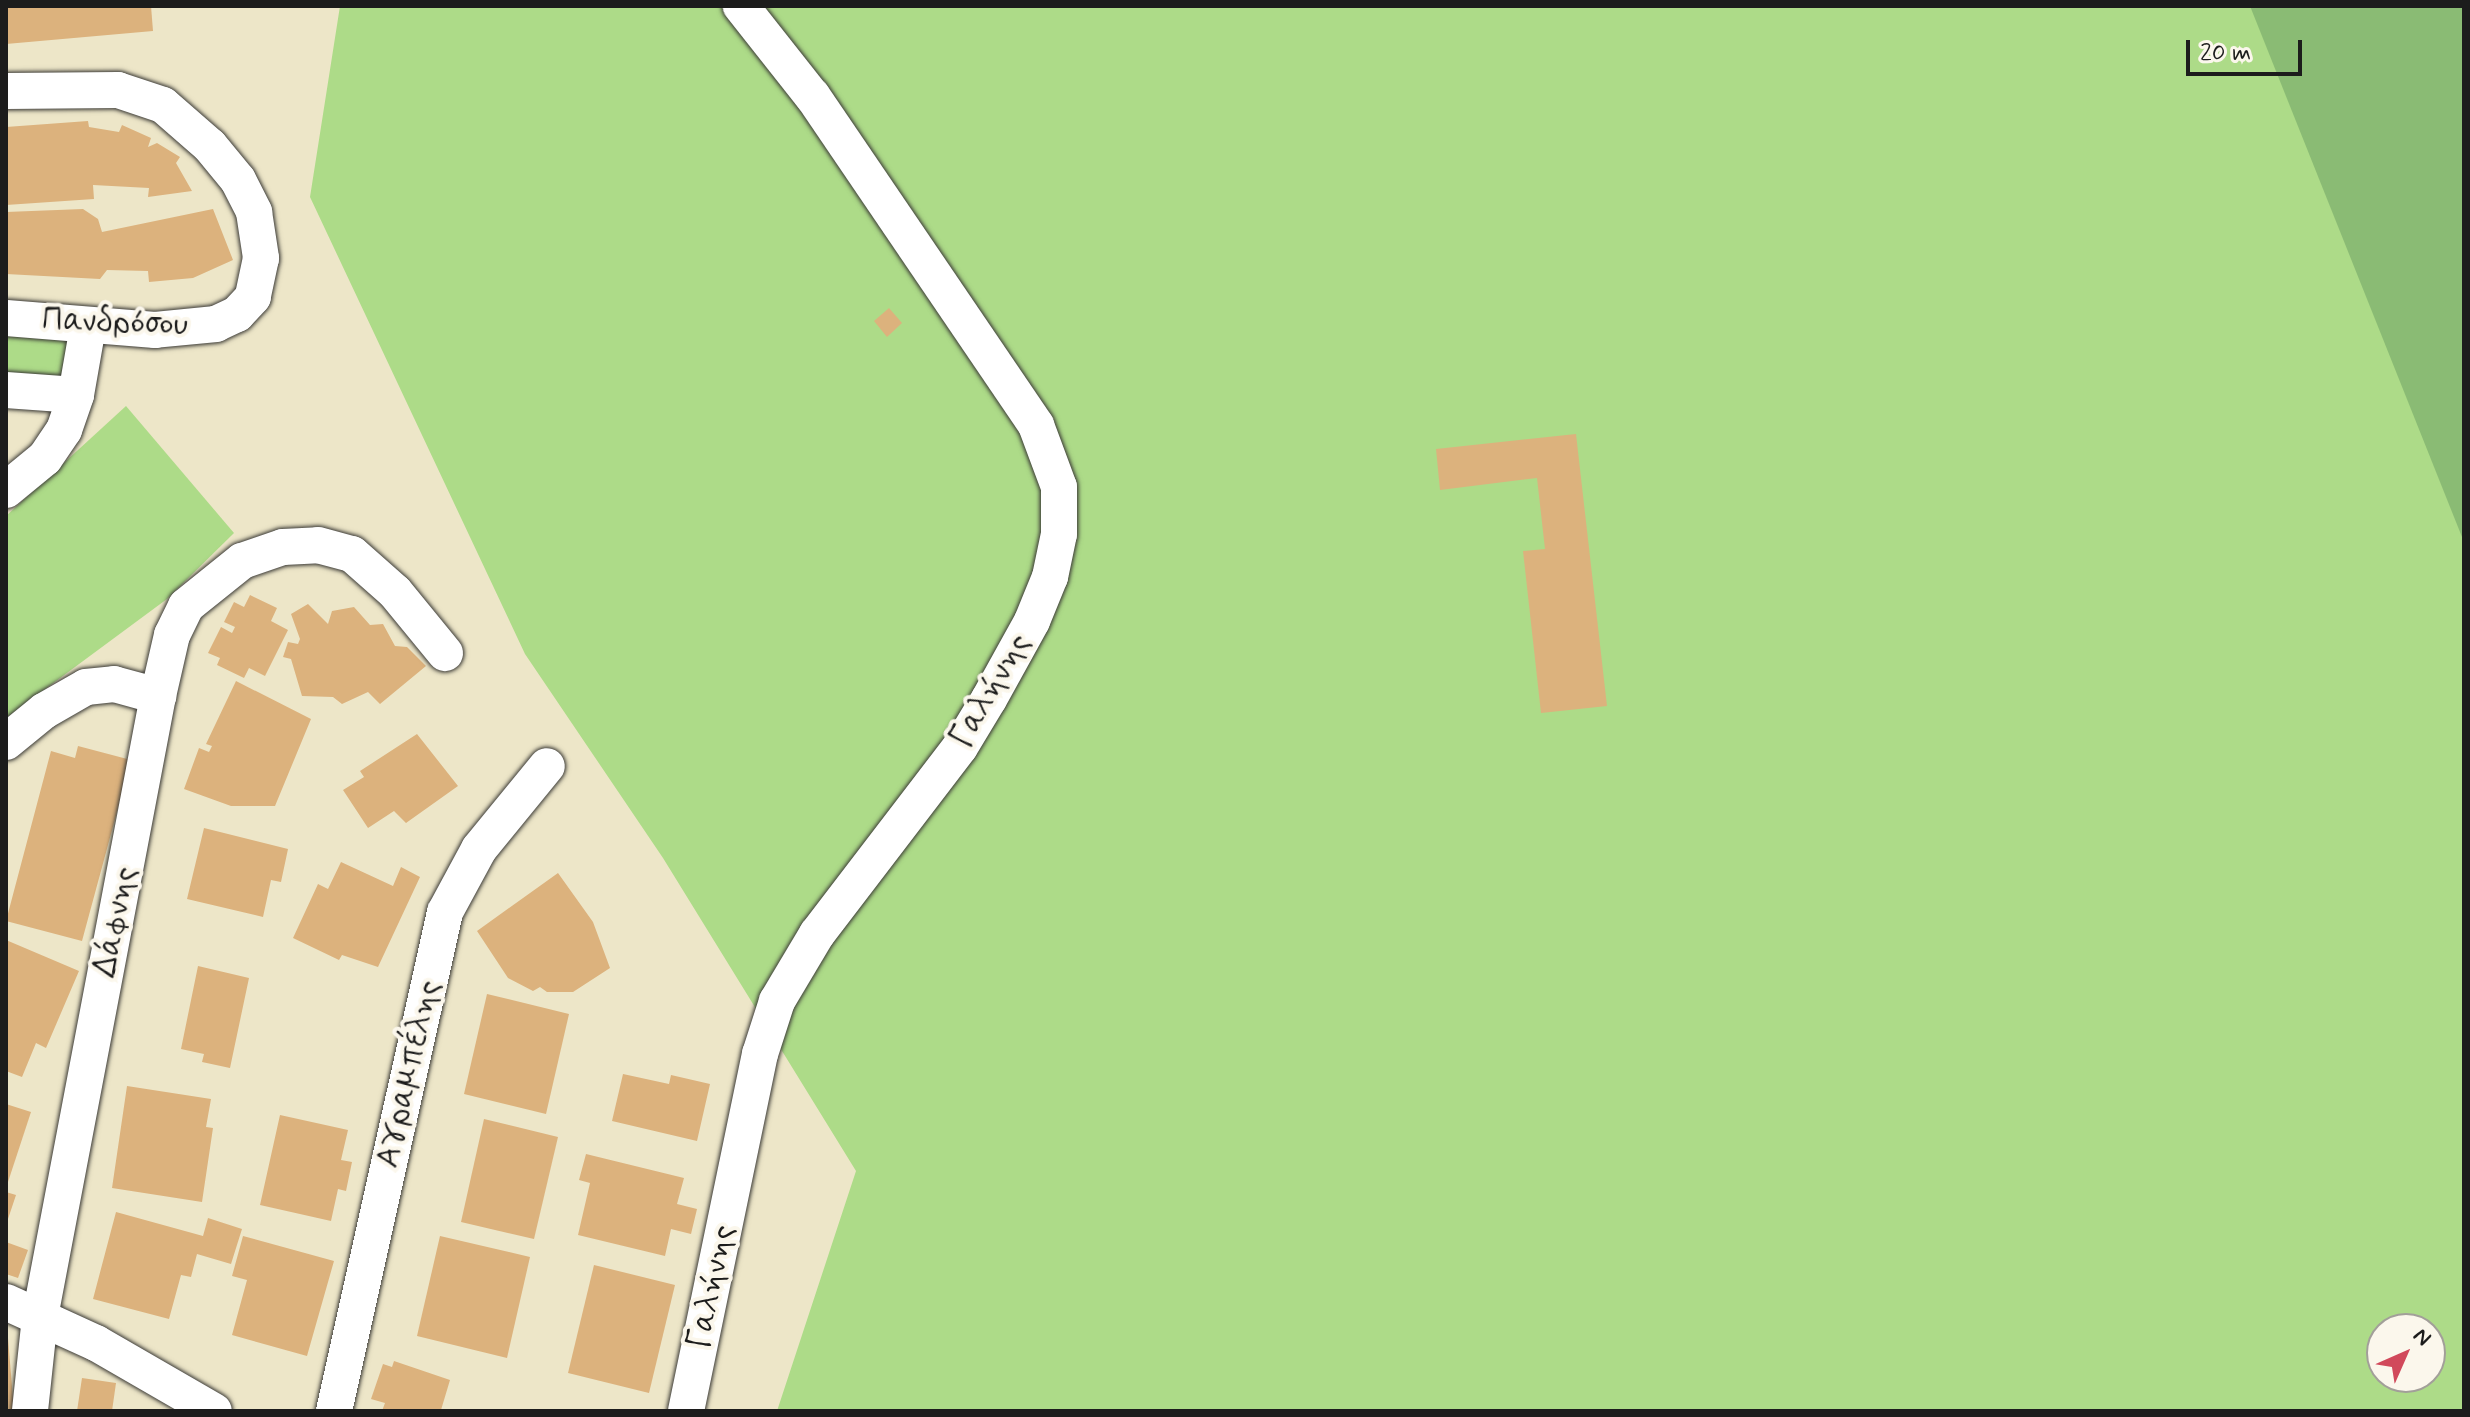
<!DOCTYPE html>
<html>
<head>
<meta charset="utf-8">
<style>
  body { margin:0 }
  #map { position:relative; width:2470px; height:1417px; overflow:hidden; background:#ede6c8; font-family:Mynerve,sans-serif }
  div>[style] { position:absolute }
  .green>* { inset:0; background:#addb88 }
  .forest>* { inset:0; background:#8abb74 }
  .building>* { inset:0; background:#dcb27d }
  .roads { filter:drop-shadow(0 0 2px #3b3a36) drop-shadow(0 0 2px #3b3a36) }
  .minor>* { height:36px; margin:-18px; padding:0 18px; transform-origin:18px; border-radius:18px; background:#fff }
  span { translate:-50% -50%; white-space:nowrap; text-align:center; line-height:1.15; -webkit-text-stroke:8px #fbf7ec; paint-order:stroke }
  .street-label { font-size:32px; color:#1c1c1c }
  .frame { position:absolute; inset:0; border:8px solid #1c1c1c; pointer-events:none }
  .north { position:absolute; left:2366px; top:1313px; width:80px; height:80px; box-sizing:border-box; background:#fbf7ec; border:2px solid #a29f99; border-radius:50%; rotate:45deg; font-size:22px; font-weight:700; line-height:32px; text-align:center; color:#1c1c1c }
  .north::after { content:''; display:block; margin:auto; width:28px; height:36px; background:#d1495b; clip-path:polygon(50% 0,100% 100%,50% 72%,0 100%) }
  .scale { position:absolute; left:2186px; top:40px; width:116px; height:36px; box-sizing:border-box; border:4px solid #1c1c1c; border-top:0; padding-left:10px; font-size:24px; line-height:28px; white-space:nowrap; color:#1c1c1c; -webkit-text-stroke:6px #fbf7ec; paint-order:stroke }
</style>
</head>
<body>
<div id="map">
  <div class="green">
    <div style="clip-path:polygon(evenodd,340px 6px,2464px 6px,2464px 1411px,777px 1411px,856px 1171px,663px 858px,525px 654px,310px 197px,340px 6px,2382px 1329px,2430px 1329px,2430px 1377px,2382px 1377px,2382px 1329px)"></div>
    <div style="clip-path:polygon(6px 336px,69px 341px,63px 385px,6px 379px)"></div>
    <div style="clip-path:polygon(126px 406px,234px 533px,167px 599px,6px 718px,6px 516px)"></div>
  </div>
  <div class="forest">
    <div style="clip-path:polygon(2250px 6px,2464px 6px,2464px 542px)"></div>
  </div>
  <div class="building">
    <div style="clip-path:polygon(6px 6px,151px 6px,153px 31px,6px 44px)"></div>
    <div style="clip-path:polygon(88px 121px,89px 127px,119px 132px,122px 125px,151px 138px,148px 147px,157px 143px,180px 157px,176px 163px,192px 191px,148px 197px,149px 188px,93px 185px,94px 199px,6px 205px,6px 127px)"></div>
    <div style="clip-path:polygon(83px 209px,98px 219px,102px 232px,213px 209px,233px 260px,193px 278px,149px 282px,148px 271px,107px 270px,100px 279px,6px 274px,6px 212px)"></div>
    <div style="clip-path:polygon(889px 308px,902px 323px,887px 337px,874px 321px)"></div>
    <div style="clip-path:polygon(1576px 434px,1607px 706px,1541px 713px,1523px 551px,1545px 549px,1537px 478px,1440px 490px,1436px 449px)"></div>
    <div style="clip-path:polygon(250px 595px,277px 608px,271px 621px,288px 630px,265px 676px,249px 668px,244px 678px,217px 665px,220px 658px,208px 653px,221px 627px,232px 633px,235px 627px,224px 622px,234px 602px,244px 607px)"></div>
    <div style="clip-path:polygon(308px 604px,328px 624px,332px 611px,354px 607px,370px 625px,383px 624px,395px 646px,407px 647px,426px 666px,380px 704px,368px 692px,342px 704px,333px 697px,302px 696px,291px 659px,283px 657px,288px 642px,298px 644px,300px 639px,291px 614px)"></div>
    <div style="clip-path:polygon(236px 681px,311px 719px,275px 806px,231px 806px,184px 789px,199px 748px,209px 752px,212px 746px,206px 744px)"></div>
    <div style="clip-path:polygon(417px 734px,458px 786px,406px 823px,394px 811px,368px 828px,343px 790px,364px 777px,360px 771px)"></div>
    <div style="clip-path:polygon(78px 746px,131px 760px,82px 941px,6px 921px,51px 751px,75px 758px)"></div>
    <div style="clip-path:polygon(204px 828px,288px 849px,281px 882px,271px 880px,263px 917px,187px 899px)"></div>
    <div style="clip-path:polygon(341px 862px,393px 886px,401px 867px,420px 877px,378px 967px,342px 955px,339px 960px,293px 938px,318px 884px,328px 889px)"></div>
    <div style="clip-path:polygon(558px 873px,593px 922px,610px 968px,573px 992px,547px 992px,540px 987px,533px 991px,508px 978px,477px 931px)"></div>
    <div style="clip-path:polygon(6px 940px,79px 971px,46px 1048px,36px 1043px,22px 1077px,6px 1071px)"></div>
    <div style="clip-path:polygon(198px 966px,249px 978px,230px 1068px,202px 1062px,204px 1054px,181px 1049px)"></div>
    <div style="clip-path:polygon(487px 994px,569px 1014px,546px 1114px,464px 1094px)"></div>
    <div style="clip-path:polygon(623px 1074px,669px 1084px,671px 1075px,710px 1084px,697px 1141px,612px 1121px)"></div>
    <div style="clip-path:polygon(127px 1086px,211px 1099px,206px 1127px,213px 1128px,202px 1202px,112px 1188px)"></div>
    <div style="clip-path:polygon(6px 1104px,31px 1112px,7px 1185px,6px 1185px)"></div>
    <div style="clip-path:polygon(280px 1115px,348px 1130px,341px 1160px,352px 1162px,346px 1191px,338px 1189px,331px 1221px,260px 1205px)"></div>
    <div style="clip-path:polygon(484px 1119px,558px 1137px,534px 1239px,461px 1222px)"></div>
    <div style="clip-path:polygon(586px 1154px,684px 1178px,677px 1204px,697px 1209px,691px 1234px,671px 1229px,665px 1256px,578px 1235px,590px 1183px,579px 1180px)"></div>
    <div style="clip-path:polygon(6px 1192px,16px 1195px,7px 1222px,6px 1222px)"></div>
    <div style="clip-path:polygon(116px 1212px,203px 1236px,208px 1218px,242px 1229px,231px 1264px,197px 1254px,191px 1277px,181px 1275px,169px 1319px,93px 1299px)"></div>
    <div style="clip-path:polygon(243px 1236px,334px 1261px,307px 1356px,232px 1335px,247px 1280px,232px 1276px)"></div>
    <div style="clip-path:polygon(440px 1236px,530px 1257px,507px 1358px,417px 1336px)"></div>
    <div style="clip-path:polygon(6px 1242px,28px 1250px,18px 1278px,6px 1274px)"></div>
    <div style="clip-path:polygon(594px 1265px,675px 1285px,649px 1393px,568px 1373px)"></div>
    <div style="clip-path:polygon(6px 1338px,8px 1338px,14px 1411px,6px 1411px)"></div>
    <div style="clip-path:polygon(394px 1361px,450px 1380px,441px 1410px,382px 1411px,385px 1403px,371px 1399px,383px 1364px,392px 1367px)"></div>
    <div style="clip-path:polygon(82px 1378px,116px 1383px,112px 1411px,77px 1411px)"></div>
  </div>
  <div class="roads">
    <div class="minor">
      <div style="left:6px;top:91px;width:112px;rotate:-0.5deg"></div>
      <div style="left:118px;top:90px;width:47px;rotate:18.4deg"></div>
      <div style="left:163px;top:105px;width:62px;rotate:41.1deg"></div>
      <div style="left:210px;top:146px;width:44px;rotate:50.5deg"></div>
      <div style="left:238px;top:180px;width:36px;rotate:63deg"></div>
      <div style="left:254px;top:212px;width:47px;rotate:81.3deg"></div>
      <div style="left:261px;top:258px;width:40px;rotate:102deg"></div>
      <div style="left:253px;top:297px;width:23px;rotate:133deg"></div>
      <div style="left:237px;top:314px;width:23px;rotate:155deg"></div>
      <div style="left:216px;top:324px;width:61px;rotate:174.4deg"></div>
      <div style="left:155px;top:330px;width:149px;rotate:-175.4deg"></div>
      <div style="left:6px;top:390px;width:70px;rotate:4.1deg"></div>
      <div style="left:6px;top:490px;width:50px;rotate:-39.4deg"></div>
      <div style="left:45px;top:458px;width:34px;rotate:-56deg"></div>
      <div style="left:64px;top:430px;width:37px;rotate:-71deg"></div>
      <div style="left:76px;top:395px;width:70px;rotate:-80.1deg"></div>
      <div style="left:158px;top:696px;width:63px;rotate:-77.1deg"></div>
      <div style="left:172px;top:635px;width:32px;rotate:-64deg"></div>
      <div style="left:186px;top:606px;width:72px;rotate:-38.8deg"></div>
      <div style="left:242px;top:561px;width:43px;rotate:-18.9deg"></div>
      <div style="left:283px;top:547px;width:35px;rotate:-3deg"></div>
      <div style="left:318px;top:545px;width:35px;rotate:15deg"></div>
      <div style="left:352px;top:554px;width:57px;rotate:41.5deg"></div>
      <div style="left:395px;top:592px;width:79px;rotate:50.7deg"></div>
      <div style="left:6px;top:742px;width:49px;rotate:-39.2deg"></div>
      <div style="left:44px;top:711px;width:48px;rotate:-29.7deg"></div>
      <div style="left:86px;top:687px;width:28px;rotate:-6deg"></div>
      <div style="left:114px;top:684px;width:46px;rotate:15.3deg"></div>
      <div style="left:158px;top:696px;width:632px;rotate:100.76deg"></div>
      <div style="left:40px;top:1317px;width:95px;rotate:96.1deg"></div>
      <div style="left:6px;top:1302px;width:99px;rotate:24.5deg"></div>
      <div style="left:96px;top:1343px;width:136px;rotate:30deg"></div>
      <div style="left:334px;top:1411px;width:511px;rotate:-77.46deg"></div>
      <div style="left:445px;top:912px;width:72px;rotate:-61.6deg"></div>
      <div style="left:479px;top:849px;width:107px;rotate:-50.7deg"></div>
      <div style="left:686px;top:1411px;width:365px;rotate:-78.3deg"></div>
      <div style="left:760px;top:1054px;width:56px;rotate:-72.2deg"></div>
      <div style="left:777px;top:1001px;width:78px;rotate:-59.2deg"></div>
      <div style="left:817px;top:934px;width:235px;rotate:-52.6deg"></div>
      <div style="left:960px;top:747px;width:56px;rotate:-58.9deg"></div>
      <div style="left:989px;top:699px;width:89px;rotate:-61.1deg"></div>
      <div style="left:1032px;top:621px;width:48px;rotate:-67.8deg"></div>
      <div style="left:1050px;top:577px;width:44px;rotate:-78.2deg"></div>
      <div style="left:1059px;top:534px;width:47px;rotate:-90deg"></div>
      <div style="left:1059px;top:487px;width:66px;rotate:-110.4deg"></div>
      <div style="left:1036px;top:425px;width:398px;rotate:-124.2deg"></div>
      <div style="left:812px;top:96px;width:115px;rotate:-128.3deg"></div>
    </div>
  </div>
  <div class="street-label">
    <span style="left:115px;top:323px;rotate:2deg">Πανδρόσου</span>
    <span style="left:991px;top:691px;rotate:-60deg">Γαλήνης</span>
    <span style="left:116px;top:922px;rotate:-79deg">Δάφνης</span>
    <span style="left:409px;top:1074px;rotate:-77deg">Αγραμπέλης</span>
    <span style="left:712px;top:1287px;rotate:-78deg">Γαλήνης</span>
  </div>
  <div class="frame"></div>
  <div class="north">N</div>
  <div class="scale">20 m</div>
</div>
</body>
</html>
